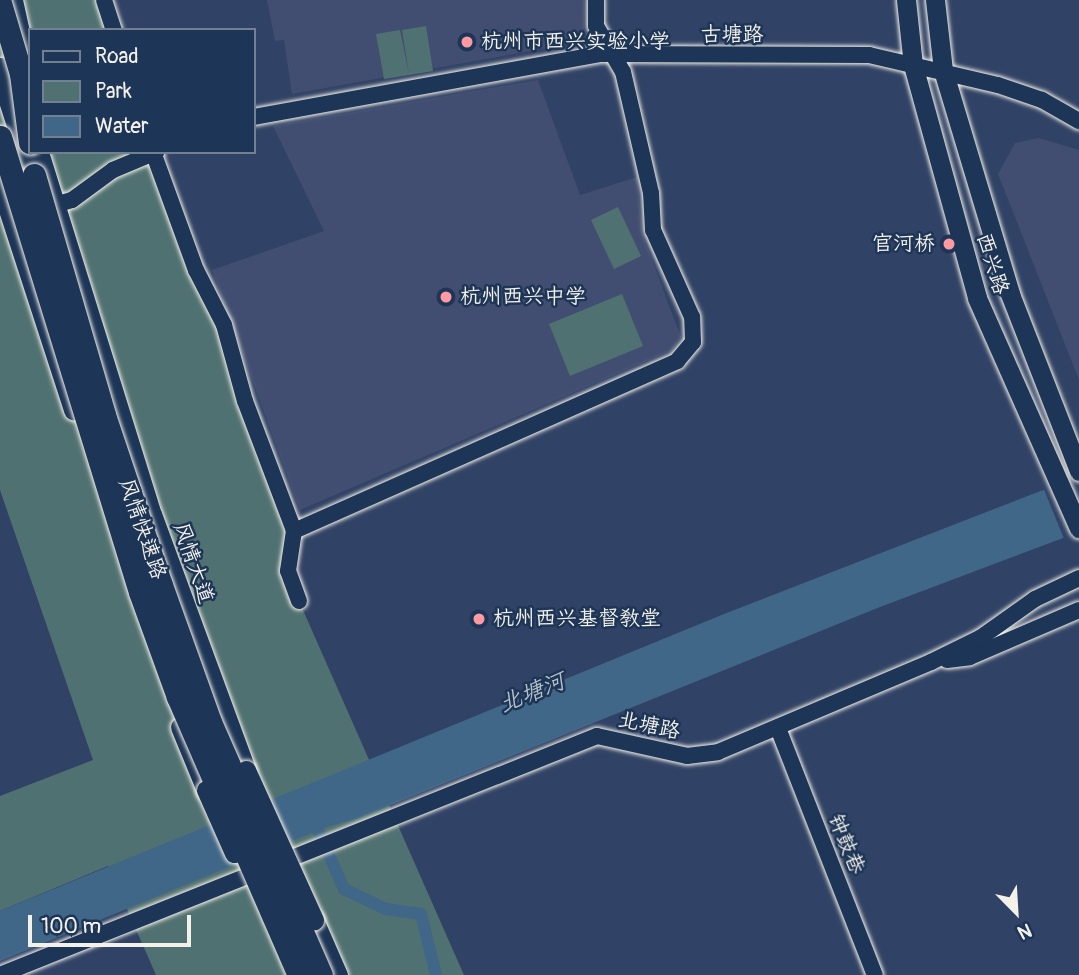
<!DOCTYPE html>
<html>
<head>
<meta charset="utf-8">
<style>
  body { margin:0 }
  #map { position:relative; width:1079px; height:975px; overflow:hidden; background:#304265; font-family:Pangolin,"LXGW WenKai TC",sans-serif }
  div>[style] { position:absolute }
  .built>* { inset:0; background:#424e71 }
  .green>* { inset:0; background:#507171 }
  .water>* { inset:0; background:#406688 }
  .pier>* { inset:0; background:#304265 }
  .canal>* { height:12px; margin:-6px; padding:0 6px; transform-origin:6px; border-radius:6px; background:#406688 }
  .roads { filter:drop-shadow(0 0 2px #f4f1e8) drop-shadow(0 0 2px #f4f1e8) }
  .minor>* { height:16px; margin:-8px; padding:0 8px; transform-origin:8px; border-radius:8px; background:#1d3557 }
  .major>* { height:19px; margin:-9.5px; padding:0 9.5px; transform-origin:9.5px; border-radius:9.5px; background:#1d3557 }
  .highway>* { height:23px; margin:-11.5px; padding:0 11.5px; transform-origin:11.5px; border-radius:11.5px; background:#1d3557 }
  .bridges { filter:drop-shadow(0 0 2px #f4f1e8) drop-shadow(0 0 2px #f4f1e8) }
  .major-bridge>* { height:19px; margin:-9.5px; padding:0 9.5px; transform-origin:9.5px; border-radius:9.5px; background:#1d3557 }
  .highway-bridge>* { height:23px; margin:-11.5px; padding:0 11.5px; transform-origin:11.5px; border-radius:11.5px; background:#1d3557 }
  .dots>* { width:19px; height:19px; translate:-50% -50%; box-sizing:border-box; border:4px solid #1d3557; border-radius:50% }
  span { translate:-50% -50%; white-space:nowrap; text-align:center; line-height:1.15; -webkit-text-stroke:5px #1d3557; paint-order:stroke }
  .street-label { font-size:21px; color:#f4f1e8 }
  .poi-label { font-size:21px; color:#f4f1e8 }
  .left { translate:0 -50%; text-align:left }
  .right { translate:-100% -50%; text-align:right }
  .water-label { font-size:23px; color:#b5c0c6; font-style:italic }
  .legend { position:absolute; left:28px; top:28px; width:228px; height:126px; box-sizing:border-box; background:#1d3557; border:2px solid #738091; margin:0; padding:9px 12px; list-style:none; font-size:21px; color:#f4f1e8 }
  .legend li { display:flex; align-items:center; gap:14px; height:35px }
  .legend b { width:35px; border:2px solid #738091 }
  .north { position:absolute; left:981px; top:877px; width:70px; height:70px; -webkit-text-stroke:5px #1d3557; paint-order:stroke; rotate:156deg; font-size:19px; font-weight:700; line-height:28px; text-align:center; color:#f4f1e8 }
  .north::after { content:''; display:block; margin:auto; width:24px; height:32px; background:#f4f1e8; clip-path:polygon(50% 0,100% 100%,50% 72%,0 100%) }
  .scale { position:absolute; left:28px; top:915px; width:163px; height:32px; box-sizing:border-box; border:4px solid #f4f1e8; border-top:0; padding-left:9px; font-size:21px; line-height:24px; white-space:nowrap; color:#f4f1e8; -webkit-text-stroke:5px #1d3557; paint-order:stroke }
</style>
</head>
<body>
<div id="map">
  <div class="built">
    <div style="clip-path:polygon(267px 0,584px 0,584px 28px,579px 39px,569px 44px,292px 94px,284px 40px,275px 41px)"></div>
    <div style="clip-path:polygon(538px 80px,580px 195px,637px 177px,642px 234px,681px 337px,672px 350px,300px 510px,212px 270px,324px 231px,273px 126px)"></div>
    <div style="clip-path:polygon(1039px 138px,1079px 150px,1079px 380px,998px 174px,1015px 143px)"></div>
  </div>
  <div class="green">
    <div style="clip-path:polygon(0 0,104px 0,114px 30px,30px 30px,30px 152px,153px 152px,294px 531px,299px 601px,464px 975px,156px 975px,108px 866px,0 911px,0 796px,93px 760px,0 490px)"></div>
    <div style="clip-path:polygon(426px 26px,433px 71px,384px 79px,376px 34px,400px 30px,409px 74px,402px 30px)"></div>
    <div style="clip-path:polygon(618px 207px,641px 256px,614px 269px,591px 220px)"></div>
    <div style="clip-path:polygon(622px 294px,643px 346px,570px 376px,549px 324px)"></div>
  </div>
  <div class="water">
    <div style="clip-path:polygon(1079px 476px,1079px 532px,880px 607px,356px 819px,326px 827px,0 961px,0 911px,724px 614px)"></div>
  </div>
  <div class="pier">
    <div style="clip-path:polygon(1079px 473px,1079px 536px,1065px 541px,1043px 487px)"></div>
  </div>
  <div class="canal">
    <div style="left:312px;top:817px;width:79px;rotate:66deg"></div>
    <div style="left:344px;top:889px;width:47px;rotate:25.5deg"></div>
    <div style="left:386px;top:909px;width:35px;rotate:8deg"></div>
    <div style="left:421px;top:914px;width:63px;rotate:76.2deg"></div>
  </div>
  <div class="roads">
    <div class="minor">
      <div style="left:104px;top:0;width:32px;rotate:72deg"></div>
      <div style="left:254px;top:117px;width:353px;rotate:-10.3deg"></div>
      <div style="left:601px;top:54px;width:268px;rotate:0.2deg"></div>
      <div style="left:869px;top:55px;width:132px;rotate:13.1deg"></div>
      <div style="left:998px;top:85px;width:46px;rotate:18.8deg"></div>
      <div style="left:1042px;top:100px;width:43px;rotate:29.6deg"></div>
      <div style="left:153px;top:152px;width:126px;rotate:70deg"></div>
      <div style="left:196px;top:270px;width:62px;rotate:63deg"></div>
      <div style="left:224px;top:325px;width:79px;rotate:74.6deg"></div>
      <div style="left:245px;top:401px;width:139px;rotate:69.3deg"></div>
      <div style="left:44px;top:208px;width:29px;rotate:-16deg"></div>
      <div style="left:72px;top:200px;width:51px;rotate:-36.2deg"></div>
      <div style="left:113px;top:170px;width:47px;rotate:-22.7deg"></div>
      <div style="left:299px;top:601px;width:32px;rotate:-110deg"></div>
      <div style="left:288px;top:571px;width:40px;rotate:-81.5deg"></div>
      <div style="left:294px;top:531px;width:419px;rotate:-23.9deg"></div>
      <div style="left:677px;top:361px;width:25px;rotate:-50deg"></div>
      <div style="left:693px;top:342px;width:25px;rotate:-92deg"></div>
      <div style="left:692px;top:317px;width:95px;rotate:-114.1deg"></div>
      <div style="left:653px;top:230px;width:37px;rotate:-93deg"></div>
      <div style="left:651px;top:193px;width:124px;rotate:-103deg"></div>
      <div style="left:623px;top:72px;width:53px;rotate:-120.4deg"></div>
      <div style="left:596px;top:26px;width:26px;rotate:-90deg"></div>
      <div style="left:947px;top:660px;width:23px;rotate:-7deg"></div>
      <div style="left:970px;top:657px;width:119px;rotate:-23.3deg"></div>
      <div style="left:778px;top:728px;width:265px;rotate:68.6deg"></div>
      <div style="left:0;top:975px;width:643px;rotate:-21.82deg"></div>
      <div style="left:597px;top:736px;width:92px;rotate:12.5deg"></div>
      <div style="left:687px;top:756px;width:31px;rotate:-7deg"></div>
      <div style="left:718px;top:752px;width:231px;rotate:-22.9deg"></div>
      <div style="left:931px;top:662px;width:55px;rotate:-26.1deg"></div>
      <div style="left:980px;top:638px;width:67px;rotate:-35.3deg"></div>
      <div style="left:1035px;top:599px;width:49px;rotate:-25.5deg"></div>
    </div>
    <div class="major">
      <div style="left:13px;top:0;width:70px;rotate:77.6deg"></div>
      <div style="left:906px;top:0;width:65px;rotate:83.9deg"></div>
      <div style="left:913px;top:65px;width:242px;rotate:74.6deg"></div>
      <div style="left:977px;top:298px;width:252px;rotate:66.1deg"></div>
      <div style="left:935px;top:0;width:70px;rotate:83.5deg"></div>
      <div style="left:943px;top:70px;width:234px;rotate:73.3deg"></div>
      <div style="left:1010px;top:294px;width:190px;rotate:68.7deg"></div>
      <div style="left:39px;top:152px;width:379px;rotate:72.7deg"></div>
      <div style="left:152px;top:514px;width:273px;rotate:69.8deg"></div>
      <div style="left:0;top:185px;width:237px;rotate:72deg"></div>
      <div style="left:180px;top:727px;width:68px;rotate:67.6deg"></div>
      <div style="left:314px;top:920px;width:60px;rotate:66.4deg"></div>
    </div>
    <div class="highway">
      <div style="left:0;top:69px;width:111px;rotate:72.2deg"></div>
    </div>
  </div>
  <div class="bridges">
    <div class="major-bridge">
      <div style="left:246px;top:770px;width:165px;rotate:65.6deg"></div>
      <div style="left:206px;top:790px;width:69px;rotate:66deg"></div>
    </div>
    <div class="highway-bridge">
      <div style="left:0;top:3px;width:74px;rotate:73.5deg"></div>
      <div style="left:21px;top:74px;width:69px;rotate:82.5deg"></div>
      <div style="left:0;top:137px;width:476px;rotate:72.9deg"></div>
      <div style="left:140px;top:592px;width:112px;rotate:70.1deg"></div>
      <div style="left:178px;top:697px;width:303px;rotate:66.5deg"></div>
      <div style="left:34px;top:175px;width:250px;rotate:73.7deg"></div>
      <div style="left:104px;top:415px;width:179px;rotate:71.5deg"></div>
      <div style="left:161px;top:585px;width:145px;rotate:70.3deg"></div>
      <div style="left:210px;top:722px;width:276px;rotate:66.3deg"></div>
    </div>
  </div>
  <div class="dots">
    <div style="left:467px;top:42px;background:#ff9aa2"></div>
    <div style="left:949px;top:244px;background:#ff9aa2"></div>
    <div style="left:446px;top:297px;background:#ff9aa2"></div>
    <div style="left:479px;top:619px;background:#ff9aa2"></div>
  </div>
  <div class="street-label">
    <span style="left:732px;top:35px">古塘路</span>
    <span style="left:992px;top:264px;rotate:73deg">西兴路</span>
    <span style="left:142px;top:529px;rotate:71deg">风情快速路</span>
    <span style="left:193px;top:563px;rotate:71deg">风情大道</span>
    <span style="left:649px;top:726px;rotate:12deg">北塘路</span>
    <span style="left:846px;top:844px;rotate:68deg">钟鼓巷</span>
  </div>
  <div class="poi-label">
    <span class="left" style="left:481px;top:42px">杭州市西兴实验小学</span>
    <span class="right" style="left:935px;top:244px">官河桥</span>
    <span class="left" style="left:460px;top:297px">杭州西兴中学</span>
    <span class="left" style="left:493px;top:619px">杭州西兴基督教堂</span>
  </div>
  <div class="water-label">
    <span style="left:532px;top:693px;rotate:-22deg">北塘河</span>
  </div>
  <ul class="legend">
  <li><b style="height:9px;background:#1d3557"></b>Road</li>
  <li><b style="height:19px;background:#507171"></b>Park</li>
  <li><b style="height:19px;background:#406688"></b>Water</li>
  </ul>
  <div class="north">N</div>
  <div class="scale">100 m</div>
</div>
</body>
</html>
